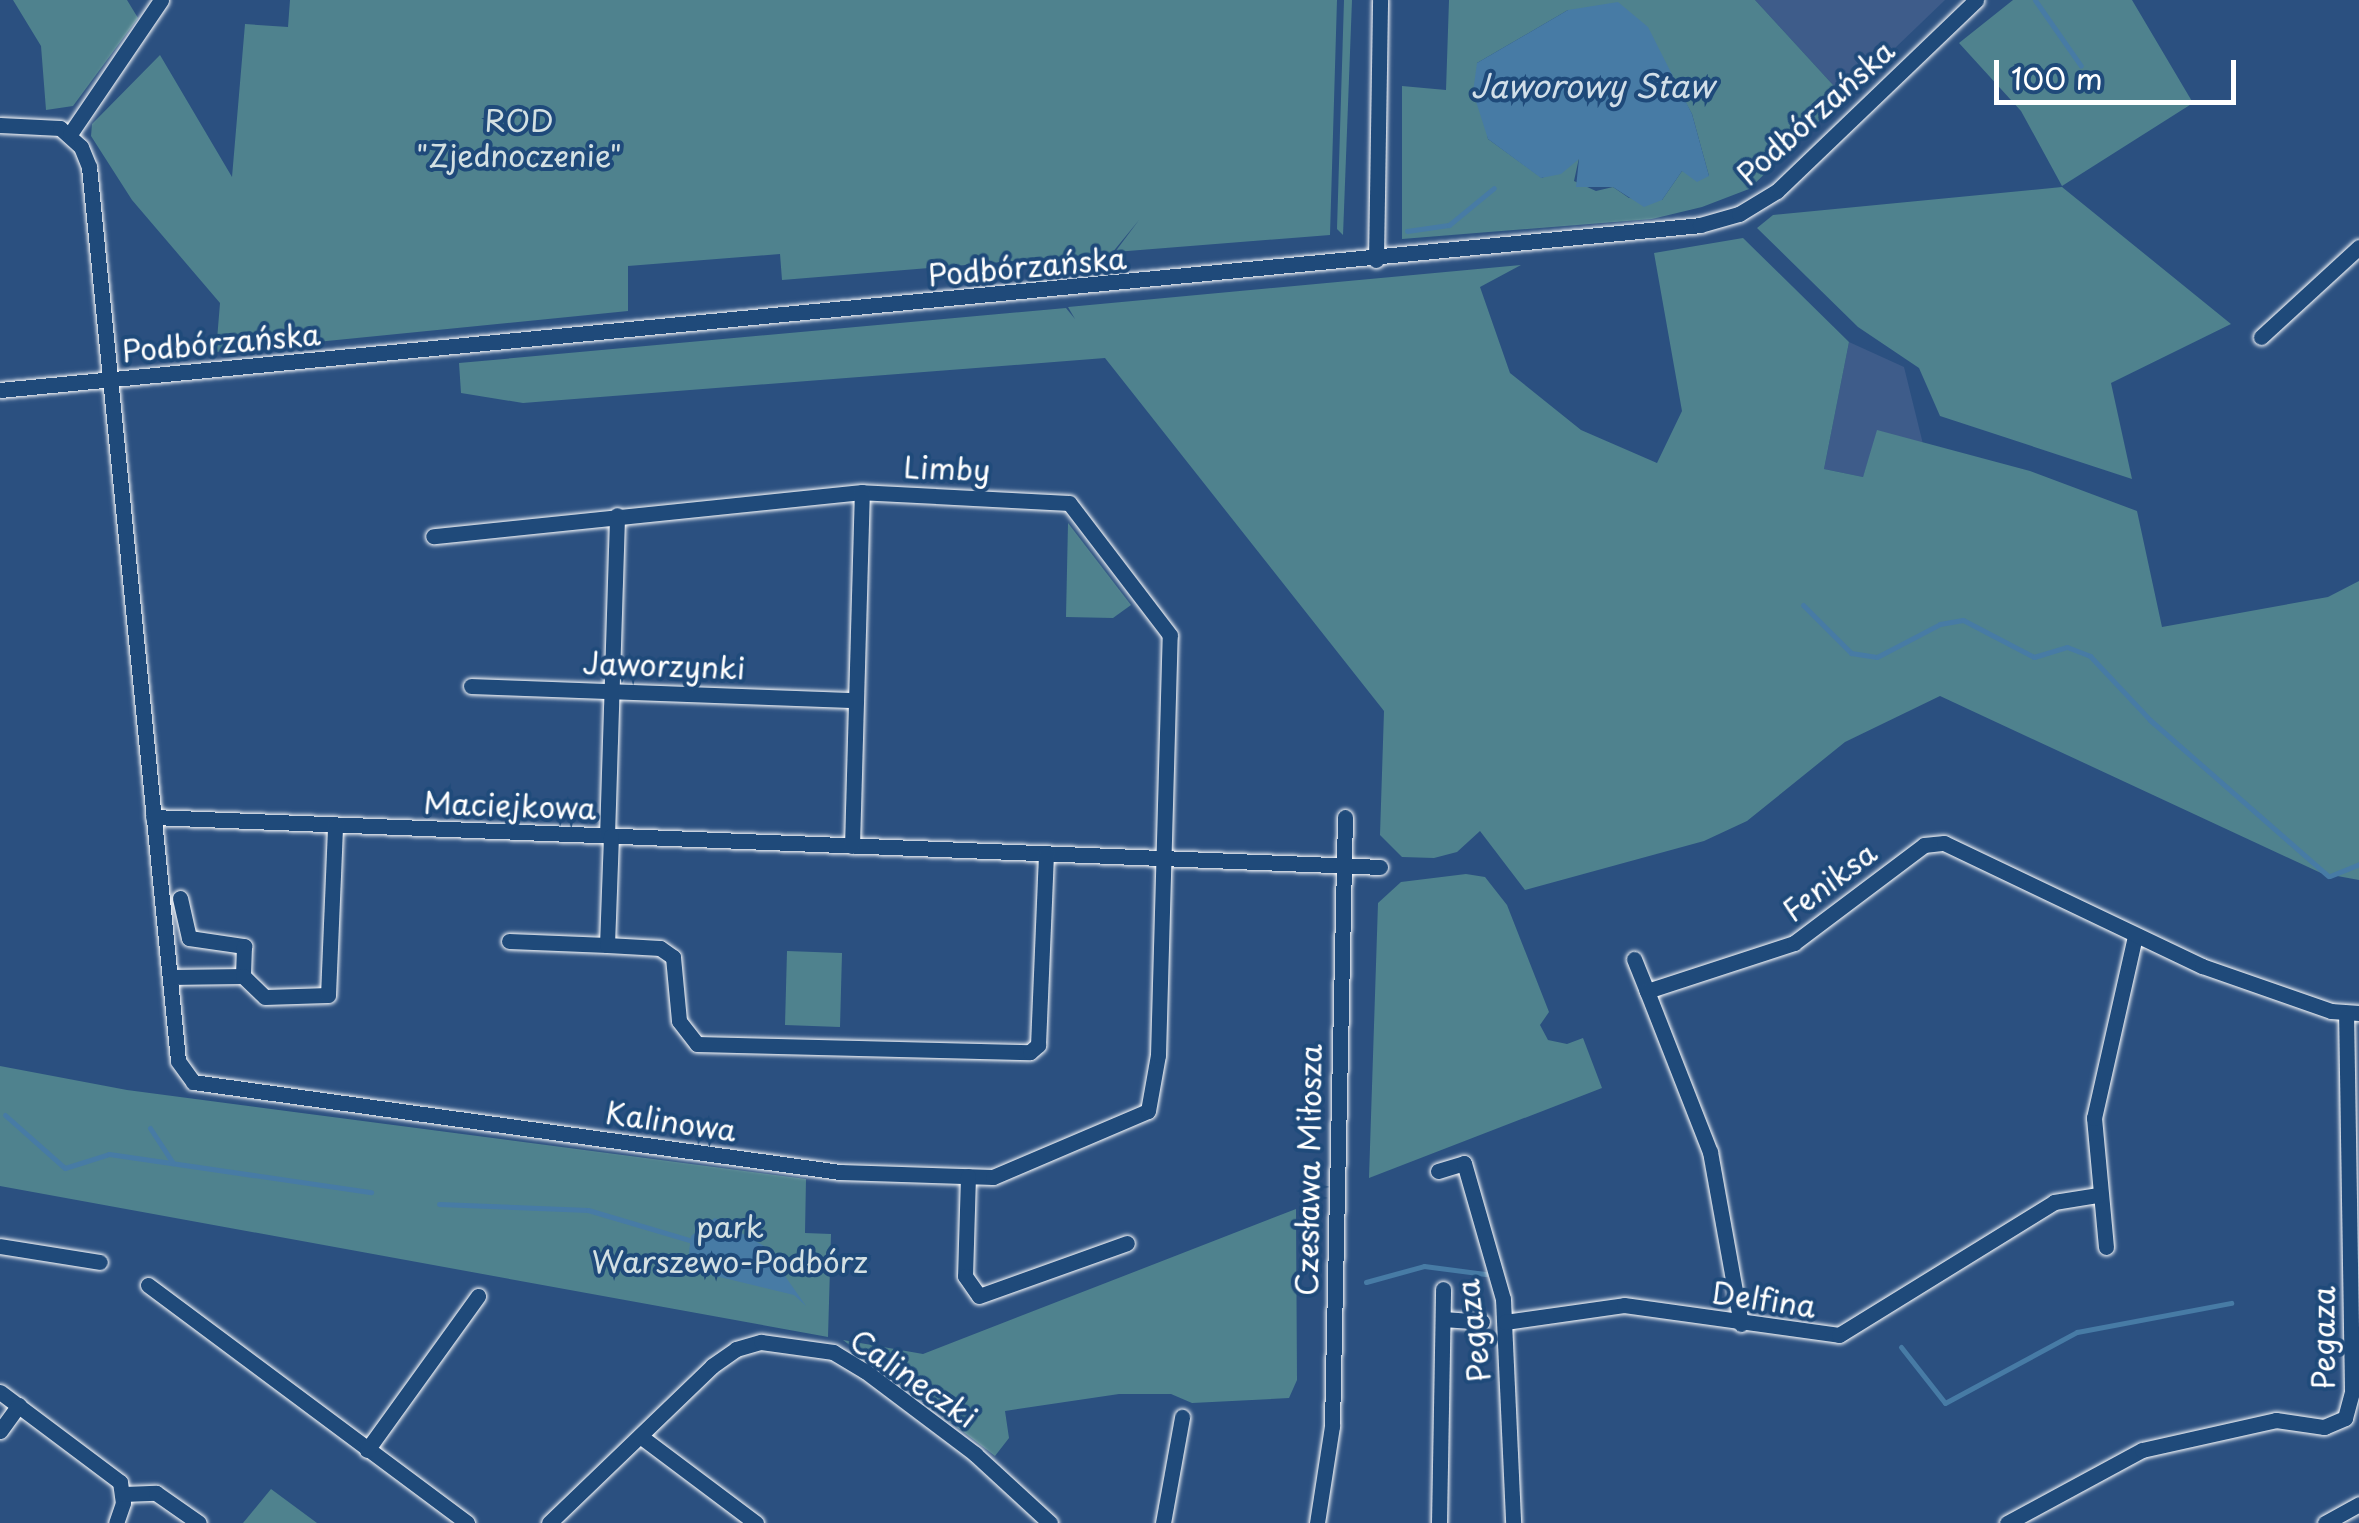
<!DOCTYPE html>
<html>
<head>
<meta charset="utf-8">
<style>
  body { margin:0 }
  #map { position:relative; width:2359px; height:1523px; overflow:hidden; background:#2b5080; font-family:"Playpen Sans",sans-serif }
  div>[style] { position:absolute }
  .built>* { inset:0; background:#3e5c8a }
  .green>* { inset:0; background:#4f828e }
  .water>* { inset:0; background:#477ba5 }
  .stream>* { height:5px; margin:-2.5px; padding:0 2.5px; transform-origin:2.5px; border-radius:2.5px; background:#477ba5 }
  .roads { filter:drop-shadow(0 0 2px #fff) drop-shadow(0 0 2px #fff) }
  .minor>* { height:15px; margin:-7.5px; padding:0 7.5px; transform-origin:7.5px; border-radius:7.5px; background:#1f4a7a }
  span { translate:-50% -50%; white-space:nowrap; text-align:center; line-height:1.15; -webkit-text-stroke:8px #1f4a7a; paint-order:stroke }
  .street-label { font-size:30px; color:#fff }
  .park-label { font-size:30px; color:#d3e0e3 }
  .water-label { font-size:32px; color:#d1dee8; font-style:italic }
  .scale { position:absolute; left:1994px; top:60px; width:242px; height:45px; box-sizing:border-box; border:5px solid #fff; border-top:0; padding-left:12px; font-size:30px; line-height:35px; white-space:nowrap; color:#fff; -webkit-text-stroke:8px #1f4a7a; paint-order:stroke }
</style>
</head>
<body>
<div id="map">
  <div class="built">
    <div style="clip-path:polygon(1755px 0,1945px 0,1844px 97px)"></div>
    <div style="clip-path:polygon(1849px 342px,1904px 367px,1923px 444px,1878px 431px,1863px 477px,1824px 469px)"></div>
  </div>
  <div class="green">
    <div style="clip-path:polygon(13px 0,127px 0,138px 18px,73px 106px,46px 110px,41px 46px)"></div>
    <div style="clip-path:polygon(290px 0,1337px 0,1330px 235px,1115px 252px,1139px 220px,1112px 253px,782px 280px,780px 254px,628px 266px,628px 311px,216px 352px,220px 303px,132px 200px,91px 136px,92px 124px,160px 55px,232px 177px,245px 24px,288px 27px)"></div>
    <div style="clip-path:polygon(1344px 0,1352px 0,1343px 235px,1337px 229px)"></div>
    <div style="clip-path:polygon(evenodd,1449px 0,1755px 0,1844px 97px,1749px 189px,1702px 207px,1652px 219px,1402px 239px,1402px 86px,1446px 90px,1449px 0,1568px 10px,1671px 76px,1692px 114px,1709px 176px,1682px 171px,1662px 200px,1629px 198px,1613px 187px,1596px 191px,1574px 181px,1579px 158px,1542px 178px,1488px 139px,1477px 63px,1568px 10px)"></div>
    <div style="clip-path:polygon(2013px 0,2132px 0,2193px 103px,2062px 186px,2021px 111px,1959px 43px)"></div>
    <div style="clip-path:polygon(2062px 187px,2231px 324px,2111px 383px,2132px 479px,1940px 416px,1919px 368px,1858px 327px,1757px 228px,1773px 215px)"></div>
    <div style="clip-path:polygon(1743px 238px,1849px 342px,1824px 469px,1863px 477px,1877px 430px,2030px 471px,2137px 511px,2162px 627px,2328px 597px,2359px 581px,2359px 880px,2321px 873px,1940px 696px,1845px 742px,1747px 821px,1704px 841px,1525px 890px,1480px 831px,1457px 852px,1434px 858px,1402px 857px,1380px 835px,1384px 711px,1105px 358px,523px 403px,461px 393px,459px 363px,1066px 308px,1075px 319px,1068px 307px,1521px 265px,1480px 287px,1510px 373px,1581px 430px,1657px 463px,1682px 411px,1654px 253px)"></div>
    <div style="clip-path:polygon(1068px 523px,1131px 605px,1113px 618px,1066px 617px)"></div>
    <div style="clip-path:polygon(1466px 874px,1485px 877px,1507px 905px,1549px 1012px,1540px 1025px,1548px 1040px,1567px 1044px,1583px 1038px,1602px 1088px,1369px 1178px,1378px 903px,1401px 882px)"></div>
    <div style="clip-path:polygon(787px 951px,842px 953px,840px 1027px,785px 1025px)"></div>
    <div style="clip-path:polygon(0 1066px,127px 1090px,806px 1179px,805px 1233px,831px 1234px,828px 1337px,0 1186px)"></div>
    <div style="clip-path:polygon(1296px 1209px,1297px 1380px,1289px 1398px,1192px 1403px,1171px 1394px,1119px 1394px,1005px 1411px,1009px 1438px,995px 1456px,843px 1340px,923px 1354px)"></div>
    <div style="clip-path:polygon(271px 1489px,317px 1523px,243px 1523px)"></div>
  </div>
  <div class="water">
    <div style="clip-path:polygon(1618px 2px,1648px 27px,1692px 114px,1709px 176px,1697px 182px,1682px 171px,1662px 200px,1644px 207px,1613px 187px,1576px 187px,1579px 159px,1561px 174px,1541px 178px,1488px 139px,1473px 92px,1477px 63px,1568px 10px)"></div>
    <div style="clip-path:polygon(715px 1218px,764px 1246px,806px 1306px,794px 1295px,687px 1269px,691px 1236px)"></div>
  </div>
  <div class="stream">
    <div style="left:2035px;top:0;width:80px;rotate:55.1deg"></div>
    <div style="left:1407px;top:231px;width:42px;rotate:-8.1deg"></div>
    <div style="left:1449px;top:225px;width:58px;rotate:-39.4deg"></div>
    <div style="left:1803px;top:605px;width:68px;rotate:45deg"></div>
    <div style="left:1851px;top:653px;width:26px;rotate:9deg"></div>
    <div style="left:1877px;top:657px;width:71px;rotate:-27.6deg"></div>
    <div style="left:1940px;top:624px;width:23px;rotate:-10deg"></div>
    <div style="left:1963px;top:620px;width:80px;rotate:27.5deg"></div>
    <div style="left:2034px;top:657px;width:34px;rotate:-17deg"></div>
    <div style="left:2067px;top:647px;width:25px;rotate:21deg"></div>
    <div style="left:2090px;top:656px;width:88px;rotate:46.8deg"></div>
    <div style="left:2150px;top:720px;width:237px;rotate:41.2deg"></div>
    <div style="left:2330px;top:876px;width:31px;rotate:-22deg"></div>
    <div style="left:5px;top:1115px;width:80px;rotate:41.5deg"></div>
    <div style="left:65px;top:1168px;width:46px;rotate:-17.7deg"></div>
    <div style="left:109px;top:1154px;width:265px;rotate:8.3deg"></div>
    <div style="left:150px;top:1128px;width:42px;rotate:56.7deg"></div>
    <div style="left:439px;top:1204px;width:149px;rotate:2.3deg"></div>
    <div style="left:588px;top:1210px;width:113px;rotate:16.5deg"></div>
    <div style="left:1366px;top:1282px;width:60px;rotate:-15.4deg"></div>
    <div style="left:1424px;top:1266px;width:62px;rotate:7.5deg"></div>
    <div style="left:1901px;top:1347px;width:71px;rotate:51.8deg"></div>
    <div style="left:1945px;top:1403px;width:150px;rotate:-28.3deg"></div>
    <div style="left:2077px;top:1332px;width:157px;rotate:-10.7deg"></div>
  </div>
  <div class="roads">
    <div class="minor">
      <div style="left:0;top:125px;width:60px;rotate:2.9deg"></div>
      <div style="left:60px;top:128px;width:28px;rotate:42deg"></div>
      <div style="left:81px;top:147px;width:22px;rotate:68deg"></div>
      <div style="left:89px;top:167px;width:898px;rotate:84.31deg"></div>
      <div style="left:178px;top:1061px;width:26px;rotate:54deg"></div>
      <div style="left:193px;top:1082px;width:653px;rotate:7.92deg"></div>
      <div style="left:840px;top:1172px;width:153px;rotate:1.9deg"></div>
      <div style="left:993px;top:1177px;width:168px;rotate:-23.1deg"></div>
      <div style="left:1148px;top:1111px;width:57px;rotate:-79.9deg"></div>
      <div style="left:1158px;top:1055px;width:420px;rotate:-88.4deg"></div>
      <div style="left:1170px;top:635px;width:166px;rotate:-127.4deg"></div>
      <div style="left:1069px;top:503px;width:207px;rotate:-177deg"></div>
      <div style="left:862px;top:492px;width:431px;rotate:174.1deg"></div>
      <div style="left:70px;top:134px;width:162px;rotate:-55.8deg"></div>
      <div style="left:1376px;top:260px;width:260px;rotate:-89.1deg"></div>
      <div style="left:2261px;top:337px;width:133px;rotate:-42.6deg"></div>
      <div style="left:0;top:390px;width:1708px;rotate:-5.54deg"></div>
      <div style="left:1700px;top:225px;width:41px;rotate:-15.8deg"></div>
      <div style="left:1739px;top:214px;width:44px;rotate:-31.2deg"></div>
      <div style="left:1777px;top:191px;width:276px;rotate:-43.8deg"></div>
      <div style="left:471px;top:686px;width:385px;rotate:2.1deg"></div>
      <div style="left:153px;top:817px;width:1228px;rotate:2.33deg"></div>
      <div style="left:607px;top:836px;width:321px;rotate:-88.2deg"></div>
      <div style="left:852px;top:846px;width:354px;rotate:-88.4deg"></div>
      <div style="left:180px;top:898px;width:41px;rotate:77.3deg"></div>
      <div style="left:189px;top:938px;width:56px;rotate:8.3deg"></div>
      <div style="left:244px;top:946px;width:30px;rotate:92deg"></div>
      <div style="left:509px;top:941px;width:98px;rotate:2.3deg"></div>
      <div style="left:607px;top:945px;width:109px;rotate:-87.9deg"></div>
      <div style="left:607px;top:945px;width:53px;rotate:3.2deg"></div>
      <div style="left:660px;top:948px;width:16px;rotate:35deg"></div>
      <div style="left:673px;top:957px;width:64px;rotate:84.6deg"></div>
      <div style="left:679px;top:1021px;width:29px;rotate:52deg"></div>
      <div style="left:697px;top:1044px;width:333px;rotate:1.4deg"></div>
      <div style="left:1030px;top:1052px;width:11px;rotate:-41deg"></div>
      <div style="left:1038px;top:1045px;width:191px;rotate:-87.6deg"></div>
      <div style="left:1634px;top:959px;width:35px;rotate:68deg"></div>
      <div style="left:170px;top:977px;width:73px;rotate:-0.8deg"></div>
      <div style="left:243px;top:976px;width:30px;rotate:44deg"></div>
      <div style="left:265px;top:997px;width:63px;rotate:-1.8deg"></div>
      <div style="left:328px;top:995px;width:170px;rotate:-87.6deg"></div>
      <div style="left:1438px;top:1171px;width:27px;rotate:-17deg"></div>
      <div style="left:1464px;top:1163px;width:141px;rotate:74deg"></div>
      <div style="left:1503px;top:1299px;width:224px;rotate:87.4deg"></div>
      <div style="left:968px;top:1176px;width:100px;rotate:91.7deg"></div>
      <div style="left:965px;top:1276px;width:24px;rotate:55deg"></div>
      <div style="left:979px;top:1296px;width:157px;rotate:-19.7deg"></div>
      <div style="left:0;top:1246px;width:101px;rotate:9.1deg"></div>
      <div style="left:2106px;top:1247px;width:130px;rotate:-95.3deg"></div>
      <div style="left:2094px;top:1118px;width:187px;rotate:-77.3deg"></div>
      <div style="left:148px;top:1285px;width:398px;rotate:36.7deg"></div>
      <div style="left:1443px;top:1319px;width:39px;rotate:4deg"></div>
      <div style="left:1505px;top:1322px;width:120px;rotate:-8.1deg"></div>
      <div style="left:1624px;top:1305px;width:217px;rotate:7.9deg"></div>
      <div style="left:1839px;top:1335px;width:253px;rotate:-31.7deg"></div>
      <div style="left:2054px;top:1202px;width:45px;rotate:-9deg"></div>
      <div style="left:1741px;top:1324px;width:175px;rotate:-100.2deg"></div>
      <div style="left:1710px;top:1152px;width:173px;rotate:-111.4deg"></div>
      <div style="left:1647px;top:991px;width:155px;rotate:-18.1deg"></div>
      <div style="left:1794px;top:943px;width:163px;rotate:-37deg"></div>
      <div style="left:1924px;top:845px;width:20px;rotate:-6deg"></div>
      <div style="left:1944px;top:843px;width:286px;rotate:25.5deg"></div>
      <div style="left:2202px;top:966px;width:137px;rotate:19.2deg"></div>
      <div style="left:2331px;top:1011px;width:28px;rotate:4deg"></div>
      <div style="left:0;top:1392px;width:150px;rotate:36.9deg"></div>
      <div style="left:120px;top:1482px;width:21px;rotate:82deg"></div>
      <div style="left:123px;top:1503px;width:21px;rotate:109deg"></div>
      <div style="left:0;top:1431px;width:32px;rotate:-54deg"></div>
      <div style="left:640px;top:1436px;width:145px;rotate:36.9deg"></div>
      <div style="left:367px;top:1450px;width:190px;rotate:-54.2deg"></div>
      <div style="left:123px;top:1494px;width:33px;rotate:-2deg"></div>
      <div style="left:156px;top:1493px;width:52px;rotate:34.9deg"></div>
      <div style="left:549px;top:1523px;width:226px;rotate:-43.9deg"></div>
      <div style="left:712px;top:1366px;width:29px;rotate:-35deg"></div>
      <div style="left:736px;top:1349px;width:26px;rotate:-16deg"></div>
      <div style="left:761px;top:1342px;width:73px;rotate:7.9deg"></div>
      <div style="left:833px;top:1352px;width:37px;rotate:31deg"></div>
      <div style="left:865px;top:1371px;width:138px;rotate:37deg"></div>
      <div style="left:975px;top:1454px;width:102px;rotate:42.6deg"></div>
      <div style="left:1163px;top:1523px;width:108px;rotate:-79.8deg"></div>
      <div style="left:1317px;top:1523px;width:98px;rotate:-81.2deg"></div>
      <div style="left:1332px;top:1426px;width:609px;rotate:-88.78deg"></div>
      <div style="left:1439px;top:1523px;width:234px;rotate:-89deg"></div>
      <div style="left:2007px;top:1523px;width:153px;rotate:-28.4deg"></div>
      <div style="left:2142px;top:1450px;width:137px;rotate:-12.6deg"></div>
      <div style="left:2276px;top:1420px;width:49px;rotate:8.3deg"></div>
      <div style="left:2324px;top:1427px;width:23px;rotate:-23deg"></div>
      <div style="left:2345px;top:1418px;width:28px;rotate:-75deg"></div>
      <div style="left:2352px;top:1391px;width:378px;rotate:-90.9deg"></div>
      <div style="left:2325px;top:1523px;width:39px;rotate:-29deg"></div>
    </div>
  </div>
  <div class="street-label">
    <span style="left:1815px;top:112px;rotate:-42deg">Podbórzańska</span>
    <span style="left:1027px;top:266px;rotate:-5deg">Podbórzańska</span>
    <span style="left:221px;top:342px;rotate:-5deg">Podbórzańska</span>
    <span style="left:947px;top:468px;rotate:2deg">Limby</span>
    <span style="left:664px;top:665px;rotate:2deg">Jaworzynki</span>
    <span style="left:510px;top:805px;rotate:2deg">Maciejkowa</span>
    <span style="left:1829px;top:881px;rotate:-37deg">Feniksa</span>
    <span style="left:671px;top:1121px;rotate:8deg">Kalinowa</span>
    <span style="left:1308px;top:1170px;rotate:-89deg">Czesława Miłosza</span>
    <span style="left:1764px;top:1299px;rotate:8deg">Delfina</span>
    <span style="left:1473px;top:1331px;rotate:-97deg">Pegaza</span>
    <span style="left:2323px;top:1338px;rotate:-90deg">Pegaza</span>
    <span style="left:914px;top:1378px;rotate:35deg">Calineczki</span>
  </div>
  <div class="park-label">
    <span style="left:519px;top:137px">ROD<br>"Zjednoczenie"</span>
    <span style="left:730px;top:1243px">park<br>Warszewo-Podbórz</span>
  </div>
  <div class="water-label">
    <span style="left:1592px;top:85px">Jaworowy Staw</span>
  </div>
  <div class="scale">100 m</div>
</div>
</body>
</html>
